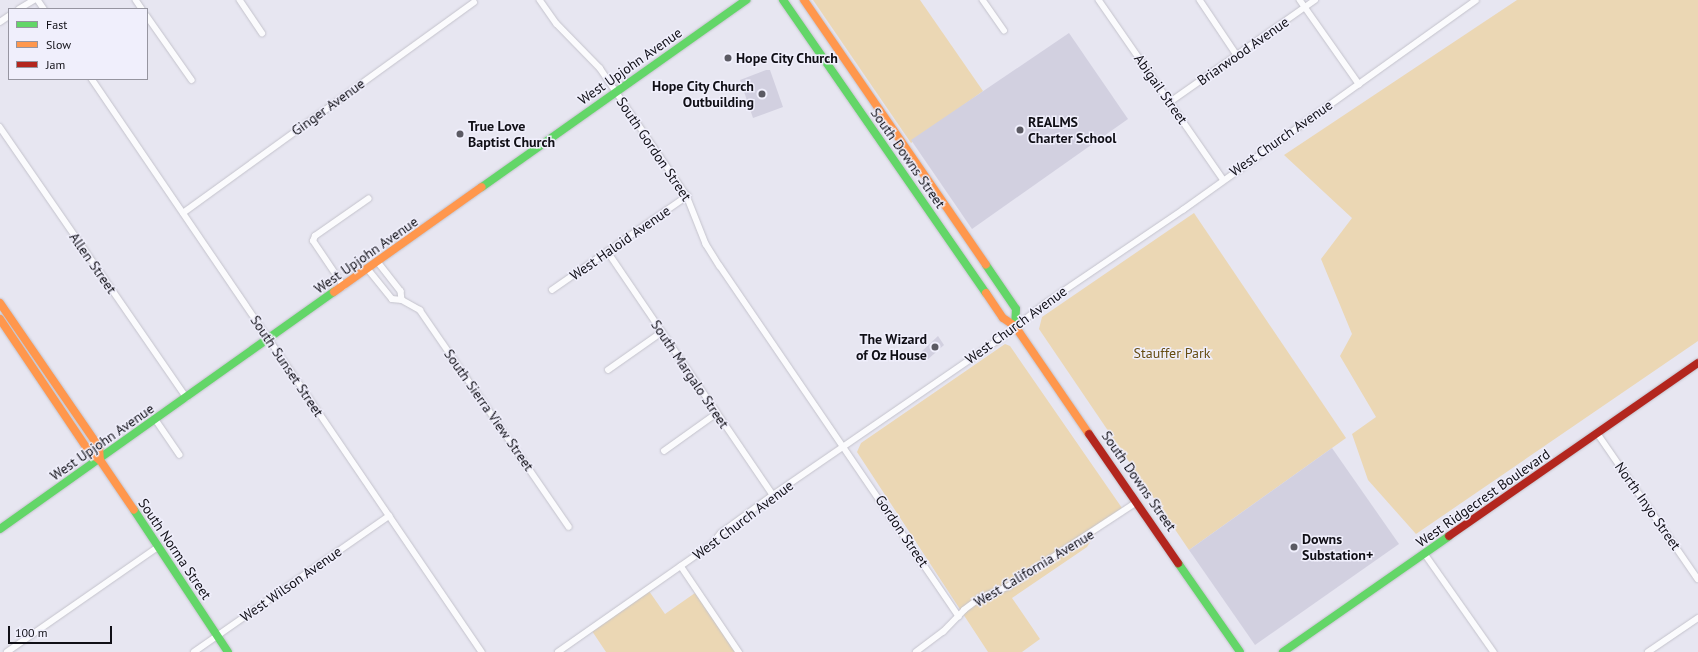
<!DOCTYPE html>
<html>
<head>
<meta charset="utf-8">
<style>
  body { margin:0 }
  #map { position:relative; width:1698px; height:652px; overflow:hidden; background:#e7e6f1; font-family:"PT Sans",sans-serif }
  div>[style] { position:absolute }
  .green>* { inset:0; background:#ebd7b4 }
  .building>* { inset:0; background:#d2d0e0 }
  .roads { filter:drop-shadow(0 0 1px #c4c3cc) drop-shadow(0 0 1px #c4c3cc) }
  .street>* { height:5.5px; margin:-2.75px; padding:0 2.75px; transform-origin:2.75px; border-radius:2.75px; background:#fbfbfd }
  .fast>* { height:8px; margin:-4px; padding:0 4px; transform-origin:4px; border-radius:4px; background:#63d668 }
  .slow>* { height:8px; margin:-4px; padding:0 4px; transform-origin:4px; border-radius:4px; background:#ff974d }
  .jam>* { height:8px; margin:-4px; padding:0 4px; transform-origin:4px; border-radius:4px; background:#b3261e }
  .dots>* { width:11px; height:11px; translate:-50% -50%; box-sizing:border-box; border:2px solid #f0effc; border-radius:50% }
  span { translate:-50% -50%; white-space:nowrap; text-align:center; line-height:1.15; -webkit-text-stroke:3px #f0effc; paint-order:stroke }
  .street-label { font-size:14px; color:#100f16 }
  .poi-label { font-size:14px; color:#100f16; font-weight:700 }
  .left { translate:0 -50%; text-align:left }
  .right { translate:-100% -50%; text-align:right }
  .park-label { font-size:14px; color:#664c11 }
  .legend { position:absolute; left:8px; top:8px; width:140px; height:72px; box-sizing:border-box; background:#f0effc; border:1px solid #9695a0; margin:0; padding:5px 7px; list-style:none; font-size:12px; color:#100f16 }
  .legend li { display:flex; align-items:center; gap:8px; height:20px }
  .legend b { width:20px; border:1px solid #9695a0 }
  .scale { position:absolute; left:8px; top:626px; width:104px; height:18px; box-sizing:border-box; border:2px solid #100f16; border-top:0; padding-left:5px; font-size:12px; line-height:14px; white-space:nowrap; color:#100f16; -webkit-text-stroke:3px #f0effc; paint-order:stroke }
</style>
</head>
<body>
<div id="map">
  <div class="green">
    <div style="clip-path:polygon(813px 0,920px 0,983px 91px,911px 143px)"></div>
    <div style="clip-path:polygon(1517px 0,1698px 0,1698px 341px,1416px 534px,1368px 480px,1352px 434px,1376px 417px,1340px 356px,1352px 334px,1321px 259px,1352px 218px,1284px 155px)"></div>
    <div style="clip-path:polygon(1194px 213px,1346px 438px,1189px 550px,1039px 329px,1042px 317px)"></div>
    <div style="clip-path:polygon(1005px 344px,1010px 346px,1122px 508px,1100px 526px,1087px 547px,1012px 598px,1040px 639px,1022px 652px,988px 652px,857px 452px,861px 443px)"></div>
    <div style="clip-path:polygon(649px 591px,665px 614px,695px 593px,736px 652px,606px 652px,592px 631px)"></div>
  </div>
  <div class="building">
    <div style="clip-path:polygon(1069px 33px,1128px 119px,972px 229px,911px 140px)"></div>
    <div style="clip-path:polygon(766px 70px,770px 70px,783px 107px,753px 118px,740px 80px)"></div>
    <div style="clip-path:polygon(938px 336px,944px 345px,926px 361px,920px 353px)"></div>
    <div style="clip-path:polygon(1332px 448px,1399px 544px,1255px 645px,1189px 550px)"></div>
  </div>
  <div class="roads">
    <div class="street">
      <div style="left:38px;top:0;width:11px;rotate:56deg"></div>
      <div style="left:136px;top:0;width:11px;rotate:56deg"></div>
      <div style="left:240px;top:0;width:40px;rotate:56deg"></div>
      <div style="left:540px;top:0;width:29px;rotate:55deg"></div>
      <div style="left:557px;top:24px;width:62px;rotate:45.7deg"></div>
      <div style="left:600px;top:68px;width:155px;rotate:55.8deg"></div>
      <div style="left:687px;top:196px;width:52px;rotate:68.4deg"></div>
      <div style="left:706px;top:244px;width:26px;rotate:58deg"></div>
      <div style="left:720px;top:266px;width:424px;rotate:55.7deg"></div>
      <div style="left:983px;top:0;width:37px;rotate:55deg"></div>
      <div style="left:1099px;top:0;width:218px;rotate:55.3deg"></div>
      <div style="left:1200px;top:0;width:66px;rotate:56.1deg"></div>
      <div style="left:1300px;top:0;width:103px;rotate:54.9deg"></div>
      <div style="left:19px;top:9px;width:17px;rotate:-31deg"></div>
      <div style="left:147px;top:16px;width:78px;rotate:54.9deg"></div>
      <div style="left:0;top:22px;width:11px;rotate:-34deg"></div>
      <div style="left:92px;top:79px;width:693px;rotate:55.76deg"></div>
      <div style="left:1170px;top:102px;width:177px;rotate:-35.1deg"></div>
      <div style="left:0;top:127px;width:329px;rotate:55.4deg"></div>
      <div style="left:183px;top:213px;width:359px;rotate:-35.9deg"></div>
      <div style="left:608px;top:252px;width:294px;rotate:55.8deg"></div>
      <div style="left:378px;top:262px;width:37px;rotate:52deg"></div>
      <div style="left:401px;top:291px;width:9px;rotate:84deg"></div>
      <div style="left:368px;top:269px;width:38px;rotate:51deg"></div>
      <div style="left:392px;top:299px;width:10px;rotate:6deg"></div>
      <div style="left:402px;top:300px;width:21px;rotate:29deg"></div>
      <div style="left:420px;top:310px;width:263px;rotate:55.5deg"></div>
      <div style="left:344px;top:287px;width:55px;rotate:-124deg"></div>
      <div style="left:313px;top:241px;width:5px;rotate:-68deg"></div>
      <div style="left:315px;top:236px;width:65px;rotate:-34.9deg"></div>
      <div style="left:552px;top:290px;width:165px;rotate:-34.8deg"></div>
      <div style="left:608px;top:370px;width:66px;rotate:-35.1deg"></div>
      <div style="left:156px;top:420px;width:42px;rotate:55.6deg"></div>
      <div style="left:1598px;top:434px;width:176px;rotate:55.4deg"></div>
      <div style="left:664px;top:451px;width:65px;rotate:-35.6deg"></div>
      <div style="left:1425px;top:554px;width:120px;rotate:54.9deg"></div>
      <div style="left:681px;top:566px;width:104px;rotate:56deg"></div>
      <div style="left:7px;top:652px;width:184px;rotate:-34.8deg"></div>
      <div style="left:194px;top:652px;width:238px;rotate:-34.9deg"></div>
      <div style="left:558px;top:652px;width:188px;rotate:-35deg"></div>
      <div style="left:712px;top:544px;width:14px;rotate:-51deg"></div>
      <div style="left:721px;top:533px;width:64px;rotate:-36.2deg"></div>
      <div style="left:773px;top:495px;width:280px;rotate:-34.5deg"></div>
      <div style="left:1004px;top:336px;width:53px;rotate:-38.2deg"></div>
      <div style="left:1046px;top:303px;width:166px;rotate:-34.2deg"></div>
      <div style="left:1183px;top:210px;width:360px;rotate:-35.6deg"></div>
      <div style="left:916px;top:652px;width:34px;rotate:-37deg"></div>
      <div style="left:943px;top:632px;width:30px;rotate:-46deg"></div>
      <div style="left:964px;top:610px;width:20px;rotate:-37deg"></div>
      <div style="left:980px;top:598px;width:31px;rotate:-22deg"></div>
      <div style="left:1009px;top:586px;width:153px;rotate:-33.3deg"></div>
      <div style="left:1648px;top:652px;width:60px;rotate:-34.2deg"></div>
    </div>
    <div class="fast">
      <div style="left:783px;top:0;width:356px;rotate:55.3deg"></div>
      <div style="left:482px;top:187px;width:324px;rotate:-35.3deg"></div>
      <div style="left:986px;top:265px;width:53px;rotate:55.7deg"></div>
      <div style="left:1016px;top:309px;width:17px;rotate:93deg"></div>
      <div style="left:134px;top:510px;width:170px;rotate:56.5deg"></div>
      <div style="left:0;top:529px;width:410px;rotate:-35.4deg"></div>
      <div style="left:1178px;top:563px;width:108px;rotate:55.1deg"></div>
      <div style="left:1283px;top:652px;width:203px;rotate:-34.9deg"></div>
    </div>
    <div class="slow">
      <div style="left:804px;top:0;width:321px;rotate:55.5deg"></div>
      <div style="left:334px;top:292px;width:181px;rotate:-35.4deg"></div>
      <div style="left:986px;top:293px;width:30px;rotate:56deg"></div>
      <div style="left:1003px;top:318px;width:14px;rotate:34deg"></div>
      <div style="left:1015px;top:326px;width:131px;rotate:55.6deg"></div>
      <div style="left:0;top:303px;width:175px;rotate:55.5deg"></div>
      <div style="left:99px;top:447px;width:13px;rotate:86deg"></div>
      <div style="left:0;top:319px;width:161px;rotate:56.1deg"></div>
      <div style="left:90px;top:453px;width:12px;rotate:35deg"></div>
      <div style="left:100px;top:460px;width:60px;rotate:55.8deg"></div>
    </div>
    <div class="jam">
      <div style="left:1089px;top:434px;width:157px;rotate:55.4deg"></div>
      <div style="left:1449px;top:536px;width:303px;rotate:-34.8deg"></div>
    </div>
  </div>
  <div class="dots">
    <div style="left:728px;top:58px;background:#5b5a63"></div>
    <div style="left:762px;top:94px;background:#5b5a63"></div>
    <div style="left:1020px;top:130px;background:#5b5a63"></div>
    <div style="left:460px;top:134px;background:#5b5a63"></div>
    <div style="left:935px;top:347px;background:#5b5a63"></div>
    <div style="left:1294px;top:547px;background:#5b5a63"></div>
  </div>
  <div class="street-label">
    <span style="left:1243px;top:51px;rotate:-35deg">Briarwood Avenue</span>
    <span style="left:630px;top:66px;rotate:-35deg">West Upjohn Avenue</span>
    <span style="left:1161px;top:89px;rotate:55deg">Abigail Street</span>
    <span style="left:328px;top:107px;rotate:-36deg">Ginger Avenue</span>
    <span style="left:1281px;top:138px;rotate:-35deg">West Church Avenue</span>
    <span style="left:654px;top:149px;rotate:56deg">South Gordon Street</span>
    <span style="left:908px;top:158px;rotate:55deg">South Downs Street</span>
    <span style="left:620px;top:243px;rotate:-35deg">West Haloid Avenue</span>
    <span style="left:366px;top:255px;rotate:-35deg">West Upjohn Avenue</span>
    <span style="left:93px;top:263px;rotate:55deg">Allen Street</span>
    <span style="left:1016px;top:325px;rotate:-36deg">West Church Avenue</span>
    <span style="left:287px;top:366px;rotate:56deg">South Sunset Street</span>
    <span style="left:690px;top:374px;rotate:56deg">South Margalo Street</span>
    <span style="left:489px;top:410px;rotate:55deg">South Sierra View Street</span>
    <span style="left:102px;top:442px;rotate:-35deg">West Upjohn Avenue</span>
    <span style="left:1139px;top:481px;rotate:55deg">South Downs Street</span>
    <span style="left:1483px;top:498px;rotate:-35deg">West Ridgecrest Boulevard</span>
    <span style="left:1648px;top:506px;rotate:55deg">North Inyo Street</span>
    <span style="left:743px;top:520px;rotate:-37deg">West Church Avenue</span>
    <span style="left:902px;top:531px;rotate:56deg">Gordon Street</span>
    <span style="left:175px;top:549px;rotate:56deg">South Norma Street</span>
    <span style="left:1034px;top:568px;rotate:-31deg">West California Avenue</span>
    <span style="left:291px;top:584px;rotate:-35deg">West Wilson Avenue</span>
  </div>
  <div class="poi-label">
    <span class="left" style="left:736px;top:58px">Hope City Church</span>
    <span class="right" style="left:754px;top:94px">Hope City Church<br>Outbuilding</span>
    <span class="left" style="left:1028px;top:130px">REALMS<br>Charter School</span>
    <span class="left" style="left:468px;top:134px">True Love<br>Baptist Church</span>
    <span class="right" style="left:927px;top:347px">The Wizard<br>of Oz House</span>
    <span class="left" style="left:1302px;top:547px">Downs<br>Substation+</span>
  </div>
  <div class="park-label">
    <span style="left:1172px;top:353px">Stauffer Park</span>
  </div>
  <ul class="legend">
  <li><b style="height:5px;background:#63d668"></b>Fast</li>
  <li><b style="height:5px;background:#ff974d"></b>Slow</li>
  <li><b style="height:5px;background:#b3261e"></b>Jam</li>
  </ul>
  <div class="scale">100 m</div>
</div>
</body>
</html>
